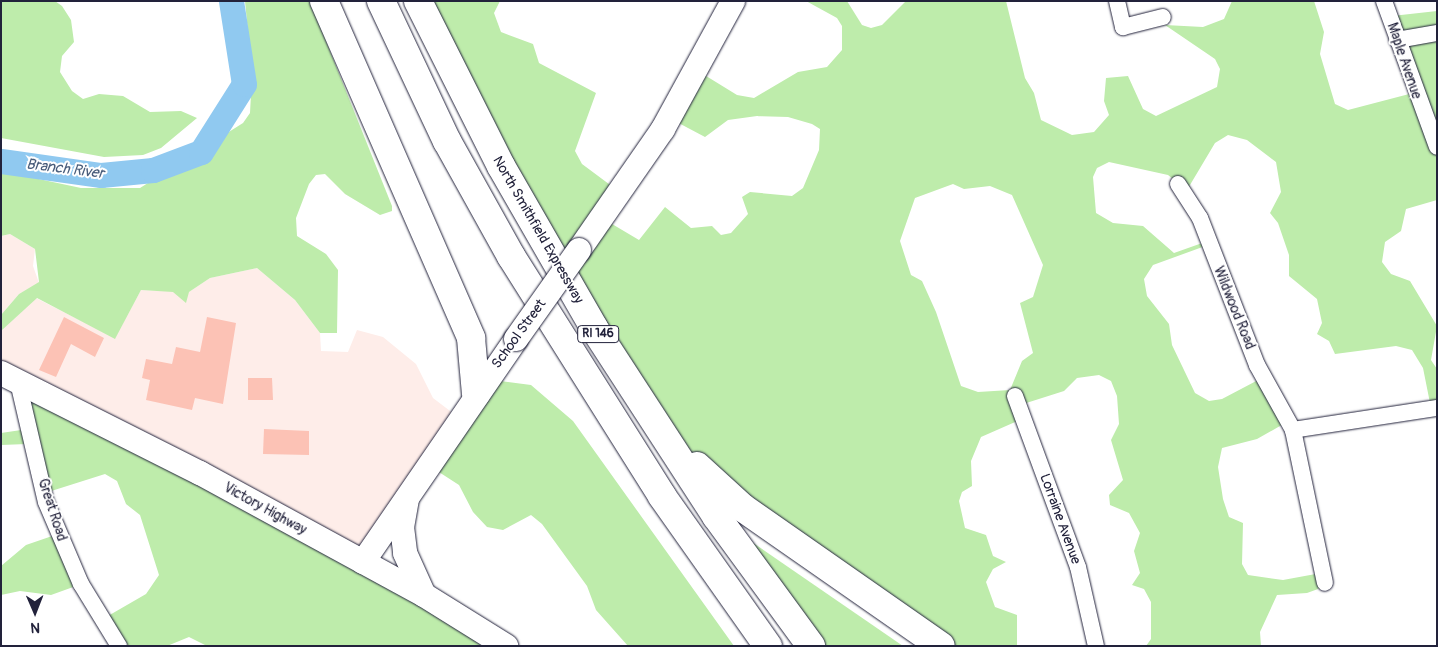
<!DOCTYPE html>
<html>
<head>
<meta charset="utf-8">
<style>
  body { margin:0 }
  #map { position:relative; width:1438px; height:647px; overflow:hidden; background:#fff; font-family:Pangolin,sans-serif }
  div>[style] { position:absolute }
  .built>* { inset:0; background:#feede9 }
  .green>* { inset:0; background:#beecab }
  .river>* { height:25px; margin:-12.5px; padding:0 12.5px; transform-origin:12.5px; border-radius:12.5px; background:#90c9f0 }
  .building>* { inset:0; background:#fcc2b5 }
  .roads { filter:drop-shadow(0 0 1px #22223b) drop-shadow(0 0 1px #22223b) }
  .street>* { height:16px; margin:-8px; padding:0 8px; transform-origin:8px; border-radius:8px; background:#fff }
  .secondary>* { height:24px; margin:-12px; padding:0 12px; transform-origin:12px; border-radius:12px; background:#fff }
  .highway>* { height:28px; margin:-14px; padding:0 14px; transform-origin:14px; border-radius:14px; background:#fff }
  .bridges { filter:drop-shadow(0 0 1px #22223b) drop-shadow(0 0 1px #22223b) }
  .secondary-bridge>* { height:24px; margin:-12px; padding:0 12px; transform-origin:12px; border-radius:12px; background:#fff }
  span { translate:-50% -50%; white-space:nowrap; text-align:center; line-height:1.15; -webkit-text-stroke:4px #fff; paint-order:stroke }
  .shield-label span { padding:1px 4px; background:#fff; border:1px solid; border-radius:4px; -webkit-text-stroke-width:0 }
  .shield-label { font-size:12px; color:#22223b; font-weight:700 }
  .street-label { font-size:14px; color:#22223b }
  .water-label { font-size:15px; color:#485c7a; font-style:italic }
  .frame { position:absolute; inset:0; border:2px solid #22223b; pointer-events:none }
  .north { position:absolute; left:10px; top:587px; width:50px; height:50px; -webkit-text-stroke:4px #fff; paint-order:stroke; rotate:179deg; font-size:14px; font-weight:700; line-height:20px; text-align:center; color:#22223b }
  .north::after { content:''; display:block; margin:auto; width:18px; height:22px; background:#22223b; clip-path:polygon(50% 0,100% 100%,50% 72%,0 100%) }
</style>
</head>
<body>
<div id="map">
  <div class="built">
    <div style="clip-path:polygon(10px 234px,35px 249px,33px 266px,39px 283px,19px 294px,1px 315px,1px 236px)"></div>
    <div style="clip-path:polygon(257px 268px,295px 300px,320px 333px,321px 351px,348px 352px,357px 330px,383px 337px,416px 364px,433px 398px,458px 417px,365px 562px,1px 368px,1px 331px,36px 298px,115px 338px,141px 290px,189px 292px,210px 278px)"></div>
  </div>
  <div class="green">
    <div style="clip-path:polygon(1px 1px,55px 1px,62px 6px,71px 20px,74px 42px,62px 56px,60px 72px,72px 91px,83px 99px,99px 94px,123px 96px,150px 112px,181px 111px,197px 118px,161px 148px,143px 155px,104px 157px,1px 138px)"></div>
    <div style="clip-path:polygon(245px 1px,310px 1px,392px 206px,392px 211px,380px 215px,345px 194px,325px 174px,316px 175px,309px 184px,296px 218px,297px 236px,326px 254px,338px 270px,337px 333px,320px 333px,295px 300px,257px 268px,210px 278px,189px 292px,186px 303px,173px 292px,141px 290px,115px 339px,37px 298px,1px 331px,1px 315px,19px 294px,39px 282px,35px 249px,10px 234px,1px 236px,1px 171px,81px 188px,140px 188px,243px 123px,250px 113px,252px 75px)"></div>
    <div style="clip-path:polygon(evenodd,433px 1px,500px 1px,494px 13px,501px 32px,533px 44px,539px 63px,596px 93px,575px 151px,582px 164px,621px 193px,607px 221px,639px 240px,665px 207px,691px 228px,712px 226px,721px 235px,731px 233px,748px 214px,742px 197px,750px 192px,792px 196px,803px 188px,819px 150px,820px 129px,812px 124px,788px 117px,757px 116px,728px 120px,705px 137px,671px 119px,698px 71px,737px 95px,754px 98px,798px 72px,827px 67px,842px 50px,842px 26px,837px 18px,806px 1px,847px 1px,862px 25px,871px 28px,882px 25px,906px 1px,1006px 1px,1025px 78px,1034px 93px,1041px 120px,1072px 135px,1094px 132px,1109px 115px,1104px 101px,1106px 78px,1128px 76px,1143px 109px,1156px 116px,1217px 87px,1220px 69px,1215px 59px,1165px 25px,1203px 27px,1224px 19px,1232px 1px,1314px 1px,1324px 32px,1320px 54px,1335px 104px,1348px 110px,1413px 93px,1392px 16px,1437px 11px,1437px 118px,1428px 123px,1437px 148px,1437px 200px,1406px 209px,1401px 231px,1385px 242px,1382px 262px,1391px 274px,1410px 281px,1437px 326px,1431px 360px,1437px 369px,1437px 408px,1431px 408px,1423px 368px,1412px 350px,1396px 346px,1335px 354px,1329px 341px,1317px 334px,1322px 323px,1317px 299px,1289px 276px,1289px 255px,1278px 223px,1270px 213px,1281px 192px,1276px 162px,1247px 140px,1228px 135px,1215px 143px,1187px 190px,1168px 175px,1109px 162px,1097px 168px,1093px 177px,1096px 213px,1113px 223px,1143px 226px,1174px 253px,1205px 242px,1208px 245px,1153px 265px,1144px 279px,1147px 296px,1169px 324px,1172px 345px,1195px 393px,1209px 401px,1222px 399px,1260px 379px,1287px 422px,1257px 439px,1222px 448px,1218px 467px,1223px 499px,1229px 517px,1243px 523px,1242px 564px,1248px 575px,1283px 580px,1321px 573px,1325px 580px,1318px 589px,1307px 593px,1277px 595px,1260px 632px,1261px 646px,1146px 646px,1151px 639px,1151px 602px,1144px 589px,1132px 585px,1140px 573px,1134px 551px,1140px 533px,1129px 513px,1110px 505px,1109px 495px,1123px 480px,1111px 440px,1119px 424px,1117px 396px,1111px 381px,1099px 375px,1077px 378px,1064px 391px,1020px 405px,1020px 420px,981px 437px,971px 461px,972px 486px,962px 492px,959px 501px,965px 528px,986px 535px,993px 556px,1006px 562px,993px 569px,986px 582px,995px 607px,1017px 615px,1017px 646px,954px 646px,690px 458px,569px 286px,433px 1px,953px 184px,964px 189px,990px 186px,1012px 195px,1043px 265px,1033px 297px,1020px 303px,1033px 353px,1022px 361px,1010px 390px,978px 392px,961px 386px,936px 312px,922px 281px,911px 275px,900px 241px,915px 198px,953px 184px)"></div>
    <div style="clip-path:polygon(500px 381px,531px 385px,573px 421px,734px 646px,628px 646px,596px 610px,587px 586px,542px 524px,531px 515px,503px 530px,487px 527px,473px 512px,459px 485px,428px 465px)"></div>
    <div style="clip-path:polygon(21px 388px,510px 646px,207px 646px,189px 637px,167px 646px,109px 646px,101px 620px,146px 594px,159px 575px,140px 515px,126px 504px,117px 481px,105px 474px,45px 493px,27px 444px,1px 445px,1px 433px,28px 429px)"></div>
    <div style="clip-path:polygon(58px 534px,76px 586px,51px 595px,20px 591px,1px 595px,1px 566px,26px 545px)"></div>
    <div style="clip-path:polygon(749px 540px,903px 646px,815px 646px)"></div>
  </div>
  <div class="river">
    <div style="left:1px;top:161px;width:101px;rotate:8deg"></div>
    <div style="left:101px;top:175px;width:52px;rotate:-5.5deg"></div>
    <div style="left:153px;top:170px;width:51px;rotate:-20.6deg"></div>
    <div style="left:201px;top:152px;width:80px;rotate:-57.7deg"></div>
    <div style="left:244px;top:84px;width:84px;rotate:-98.9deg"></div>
  </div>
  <div class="building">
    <div style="clip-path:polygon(64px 317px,104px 338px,95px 357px,71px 344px,56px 377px,39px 370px)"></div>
    <div style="clip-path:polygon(207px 317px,236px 323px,223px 404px,195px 398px,192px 410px,146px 400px,150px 380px,142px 378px,146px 359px,172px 364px,176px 347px,200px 352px)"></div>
    <div style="clip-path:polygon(248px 378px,272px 378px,273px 400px,248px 400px)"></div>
    <div style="clip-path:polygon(264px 429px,309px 431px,309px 455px,263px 454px)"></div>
  </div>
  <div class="roads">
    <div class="street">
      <div style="left:1117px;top:1px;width:27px;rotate:77deg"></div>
      <div style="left:1123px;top:27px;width:41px;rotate:-14deg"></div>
      <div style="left:1384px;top:1px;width:155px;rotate:70deg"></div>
      <div style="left:1397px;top:40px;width:41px;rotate:-9.9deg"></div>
      <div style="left:1178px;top:184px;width:40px;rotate:57.1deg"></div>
      <div style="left:1200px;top:218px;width:158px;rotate:68.8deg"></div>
      <div style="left:1257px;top:365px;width:74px;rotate:61deg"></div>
      <div style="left:1293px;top:430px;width:156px;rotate:78.2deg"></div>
      <div style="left:18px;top:382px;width:123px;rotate:76.9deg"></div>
      <div style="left:46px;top:502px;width:89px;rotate:66.9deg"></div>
      <div style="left:81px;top:584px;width:73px;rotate:58.5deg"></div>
      <div style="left:1015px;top:396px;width:182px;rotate:69.8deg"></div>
      <div style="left:1078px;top:567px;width:81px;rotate:77.2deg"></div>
      <div style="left:1293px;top:430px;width:146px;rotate:-8.7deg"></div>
    </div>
    <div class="secondary">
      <div style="left:579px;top:250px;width:147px;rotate:-55.2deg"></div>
      <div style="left:663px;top:129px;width:146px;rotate:-61.3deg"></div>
      <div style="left:1px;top:373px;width:223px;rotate:26.7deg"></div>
      <div style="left:200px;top:473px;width:255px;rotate:28.6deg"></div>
      <div style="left:424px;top:595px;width:97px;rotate:31.9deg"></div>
      <div style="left:407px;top:499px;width:28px;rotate:100deg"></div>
      <div style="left:402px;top:527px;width:26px;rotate:83deg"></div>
      <div style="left:405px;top:553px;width:46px;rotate:65.7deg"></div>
      <div style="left:363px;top:562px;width:270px;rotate:-55.5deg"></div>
    </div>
    <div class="highway">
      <div style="left:324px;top:1px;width:368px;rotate:66.4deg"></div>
      <div style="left:471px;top:338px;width:56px;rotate:84.9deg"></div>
      <div style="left:381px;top:1px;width:155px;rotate:64.8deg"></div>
      <div style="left:447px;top:141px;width:132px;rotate:60.9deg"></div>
      <div style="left:511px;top:256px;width:284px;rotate:57.8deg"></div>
      <div style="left:662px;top:496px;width:184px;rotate:54.8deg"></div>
      <div style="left:418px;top:1px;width:185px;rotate:63.3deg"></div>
      <div style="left:501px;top:166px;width:187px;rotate:60.1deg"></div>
      <div style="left:594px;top:328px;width:224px;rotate:57deg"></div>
      <div style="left:716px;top:516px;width:161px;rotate:53.8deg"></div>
      <div style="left:697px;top:466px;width:62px;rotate:42.4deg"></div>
      <div style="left:743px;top:508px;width:241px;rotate:34.9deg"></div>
    </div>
  </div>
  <div class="bridges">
    <div class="secondary-bridge">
      <div style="left:516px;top:339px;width:109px;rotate:-54.7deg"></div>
    </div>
  </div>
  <div class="shield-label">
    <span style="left:598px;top:334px">RI 146</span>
  </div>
  <div class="street-label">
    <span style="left:1404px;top:61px;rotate:71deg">Maple Avenue</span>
    <span style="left:538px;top:230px;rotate:60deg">North Smithfield Expressway</span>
    <span style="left:1234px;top:308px;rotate:68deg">Wildwood Road</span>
    <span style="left:519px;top:334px;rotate:-54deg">School Street</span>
    <span style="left:265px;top:509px;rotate:29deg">Victory Highway</span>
    <span style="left:52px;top:510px;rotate:72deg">Great Road</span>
    <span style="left:1060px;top:519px;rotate:70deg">Lorraine Avenue</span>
  </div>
  <div class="water-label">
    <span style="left:65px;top:169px;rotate:7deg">Branch River</span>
  </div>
  <div class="frame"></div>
  <div class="north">N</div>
</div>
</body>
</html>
